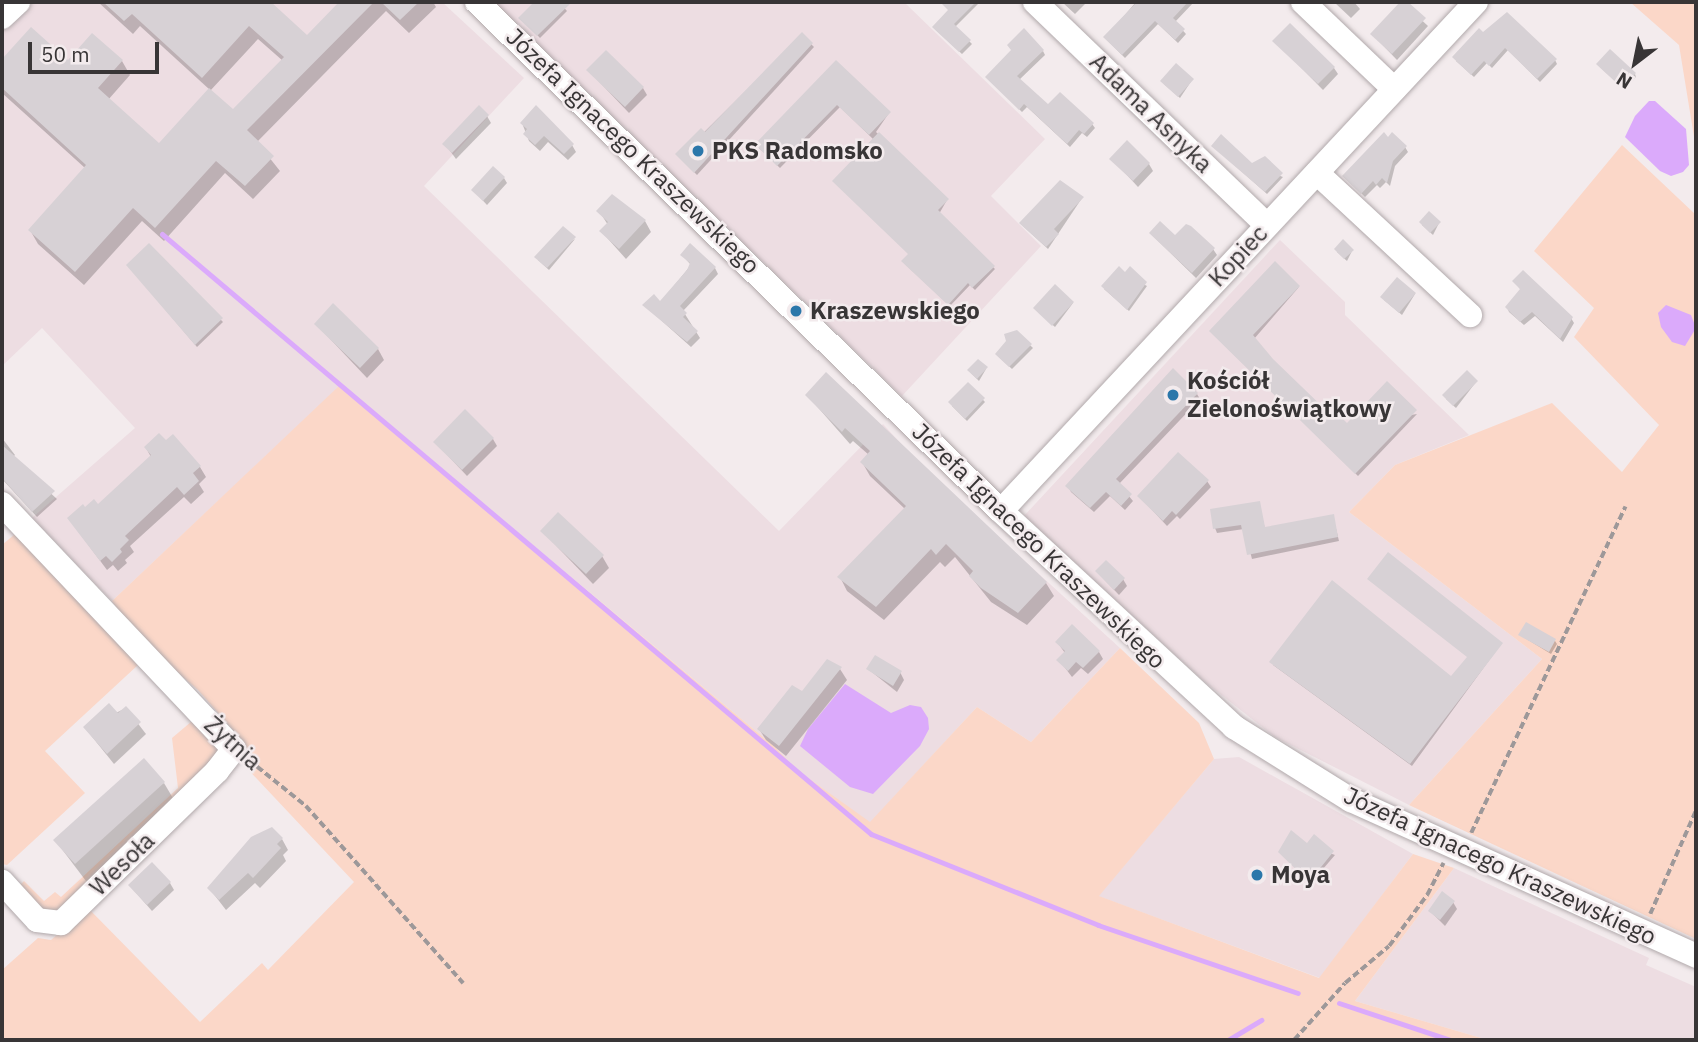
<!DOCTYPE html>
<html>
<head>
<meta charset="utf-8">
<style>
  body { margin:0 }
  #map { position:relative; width:1698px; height:1042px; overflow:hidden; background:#f3ebed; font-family:"IBM Plex Sans",sans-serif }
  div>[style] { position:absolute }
  .built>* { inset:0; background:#eddde2 }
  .green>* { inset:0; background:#fbd7c8 }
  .water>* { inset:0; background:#dbaafb }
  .shadow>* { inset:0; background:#0003 }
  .stream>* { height:5px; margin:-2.5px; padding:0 2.5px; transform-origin:2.5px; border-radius:2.5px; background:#dbaafb }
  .building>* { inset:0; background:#d7d1d5 }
  .path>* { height:3.5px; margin-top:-1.75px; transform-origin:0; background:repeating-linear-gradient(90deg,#9d9899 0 7px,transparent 0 10.5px) }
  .roads { filter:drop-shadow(0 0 2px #b1a9ab) drop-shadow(0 0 2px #b1a9ab) }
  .minor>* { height:24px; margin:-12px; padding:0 12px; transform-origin:12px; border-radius:12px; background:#fff }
  .dots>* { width:19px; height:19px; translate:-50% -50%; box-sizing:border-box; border:4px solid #f3ebed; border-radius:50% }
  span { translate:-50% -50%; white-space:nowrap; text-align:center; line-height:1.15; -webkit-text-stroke:5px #f3ebed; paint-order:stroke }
  .street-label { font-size:24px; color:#383536 }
  .poi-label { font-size:24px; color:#383536; font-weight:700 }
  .left { translate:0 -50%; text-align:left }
  .frame { position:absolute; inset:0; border:4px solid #383536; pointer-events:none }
  .north { position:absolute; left:1600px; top:28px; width:70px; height:70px; -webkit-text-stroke:5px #f3ebed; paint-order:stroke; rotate:212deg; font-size:19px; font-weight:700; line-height:28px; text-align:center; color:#383536 }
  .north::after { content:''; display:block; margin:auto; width:24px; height:32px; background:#383536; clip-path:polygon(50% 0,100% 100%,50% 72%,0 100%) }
  .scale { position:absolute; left:28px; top:42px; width:131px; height:32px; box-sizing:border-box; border:4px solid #383536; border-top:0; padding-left:9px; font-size:21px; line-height:24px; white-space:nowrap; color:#383536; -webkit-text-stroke:5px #f3ebed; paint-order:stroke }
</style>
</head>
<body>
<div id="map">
  <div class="built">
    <div style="clip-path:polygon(2px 2px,442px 2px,524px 78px,424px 186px,779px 531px,883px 424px,925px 470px,1120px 648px,1031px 742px,977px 707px,870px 823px,797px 770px,775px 747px,341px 385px,112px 601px,32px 518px,135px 428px,42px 328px,2px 366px)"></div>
    <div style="clip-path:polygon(494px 2px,904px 2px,1045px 139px,991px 196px,1041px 246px,902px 396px)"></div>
    <div style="clip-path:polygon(1280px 240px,1345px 302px,1345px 315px,1469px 435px,1395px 465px,1349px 512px,1542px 659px,1409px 805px,1275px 737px,1205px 682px,1023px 517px)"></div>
    <div style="clip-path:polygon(1239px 757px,1413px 854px,1320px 978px,1098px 896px,1214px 759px)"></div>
    <div style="clip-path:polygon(1454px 868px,1649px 958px,1646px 965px,1696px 987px,1696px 1040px,1488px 1040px,1355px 1001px)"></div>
  </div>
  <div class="green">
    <div style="clip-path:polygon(1630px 2px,1696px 2px,1696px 149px,1679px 45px)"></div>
    <div style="clip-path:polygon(1622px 145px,1696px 215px,1696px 939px,1409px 805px,1542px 659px,1349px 512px,1395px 465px,1552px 403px,1622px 472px,1659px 425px,1574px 337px,1594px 308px,1534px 251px)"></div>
    <div style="clip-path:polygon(340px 385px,775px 747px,797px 770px,870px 822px,977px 707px,1031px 742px,1120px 648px,1199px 723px,1214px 759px,1099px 896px,1319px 978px,1413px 854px,1454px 868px,1355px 1001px,1488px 1040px,2px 1040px,2px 970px,38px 938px,51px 940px,88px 908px,200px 1022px,262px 963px,268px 970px,354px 882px,242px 763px,239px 737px,198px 690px,136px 637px,112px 601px)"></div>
    <div style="clip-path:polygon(15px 534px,138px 665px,45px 751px,85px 793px,7px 865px,2px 864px,2px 545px)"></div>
    <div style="clip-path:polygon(198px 716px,223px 745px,218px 762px,59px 911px,42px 914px,17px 888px,24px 881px,44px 901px,55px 892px,61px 897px,178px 788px,172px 738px)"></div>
  </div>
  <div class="water">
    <div style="clip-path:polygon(1649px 101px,1655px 101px,1686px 129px,1689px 165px,1683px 172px,1671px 176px,1660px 171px,1625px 137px,1635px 116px)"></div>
    <div style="clip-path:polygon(1666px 305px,1691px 315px,1696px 328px,1685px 346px,1672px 342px,1661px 327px,1658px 313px)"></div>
    <div style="clip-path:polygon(845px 684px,891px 713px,910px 705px,921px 707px,928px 718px,929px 729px,920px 746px,873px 794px,850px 787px,800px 746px,808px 729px)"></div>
  </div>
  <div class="shadow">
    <div style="clip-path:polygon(evenodd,98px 2px,268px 2px,307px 37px,342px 2px,433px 2px,436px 7px,409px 33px,386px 11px,257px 142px,280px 171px,253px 199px,225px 173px,164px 241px,142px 221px,84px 285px,38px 244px,30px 230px,85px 168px,2px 93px,2px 62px,32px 29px,68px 62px,92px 35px,122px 61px,130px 75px,108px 100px,159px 146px,210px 90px,140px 26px,133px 34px,98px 2px,258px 39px,283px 61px,233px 112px,210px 91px,258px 39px)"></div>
    <div style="clip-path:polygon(537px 2px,559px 2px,567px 11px,540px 38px,521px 18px)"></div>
    <div style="clip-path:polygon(942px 2px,980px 2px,955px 27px,972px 44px,962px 54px,936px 30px,950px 11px)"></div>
    <div style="clip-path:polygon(1062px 2px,1087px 2px,1075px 14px)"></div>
    <div style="clip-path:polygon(1136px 2px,1194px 2px,1175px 22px,1186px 34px,1178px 43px,1158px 24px,1125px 58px,1105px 38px)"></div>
    <div style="clip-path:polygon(1334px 2px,1354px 2px,1360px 9px,1351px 18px)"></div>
    <div style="clip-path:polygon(1402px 2px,1428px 26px,1397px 60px,1372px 34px)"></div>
    <div style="clip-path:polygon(1479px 31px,1555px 60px,1557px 64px,1540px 82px,1508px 50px,1492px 68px,1487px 63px,1474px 77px,1456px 61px)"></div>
    <div style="clip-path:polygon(802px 35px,814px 47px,697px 175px,679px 157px)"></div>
    <div style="clip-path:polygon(1275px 41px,1334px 68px,1338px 74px,1323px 90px)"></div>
    <div style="clip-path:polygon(1043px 51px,1045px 55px,1019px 80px,1049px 107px,1092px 124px,1095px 128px,1087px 137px,1082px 133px,1070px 147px,1027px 107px,1022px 112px,987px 77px)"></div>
    <div style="clip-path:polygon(836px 62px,889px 113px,876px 132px,947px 200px,939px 214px,995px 269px,975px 290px,970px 285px,950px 306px,905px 264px,910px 255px,874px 140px,840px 107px,780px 168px,759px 148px)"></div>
    <div style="clip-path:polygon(1600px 67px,1635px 74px,1636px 77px,1625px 90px)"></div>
    <div style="clip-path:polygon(588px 70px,643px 88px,647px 95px,629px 113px)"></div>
    <div style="clip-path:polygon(1192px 80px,1180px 98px,1164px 84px)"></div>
    <div style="clip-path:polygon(487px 116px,491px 123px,456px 159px,445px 144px)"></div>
    <div style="clip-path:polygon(522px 123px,572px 145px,576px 152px,568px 160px,548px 142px,540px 151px,529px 141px)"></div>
    <div style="clip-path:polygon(1213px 146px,1251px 165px,1283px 177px,1267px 194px)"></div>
    <div style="clip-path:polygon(1405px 147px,1408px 152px,1395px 166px,1390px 186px,1386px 182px,1380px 188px,1377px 185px,1365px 197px,1344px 176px)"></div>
    <div style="clip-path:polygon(1112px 159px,1149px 164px,1153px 171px,1138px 187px)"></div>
    <div style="clip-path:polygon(504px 178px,507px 183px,487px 205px,473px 190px)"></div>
    <div style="clip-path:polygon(612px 197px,645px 221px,651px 232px,626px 259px,601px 231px,608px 225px,599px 211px)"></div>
    <div style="clip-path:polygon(1082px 198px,1048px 249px,1023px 226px)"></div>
    <div style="clip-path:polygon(1439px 223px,1433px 235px,1422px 225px)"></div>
    <div style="clip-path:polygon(1151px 234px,1213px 249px,1217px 255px,1196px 278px)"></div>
    <div style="clip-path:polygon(575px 239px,549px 270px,538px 260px)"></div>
    <div style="clip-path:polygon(149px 246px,223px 322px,197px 347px,130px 268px)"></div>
    <div style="clip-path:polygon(1352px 251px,1347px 261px,1337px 252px)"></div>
    <div style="clip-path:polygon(682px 255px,715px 268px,718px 274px,683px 311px,700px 338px,691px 347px,644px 305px,660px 303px,691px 265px)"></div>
    <div style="clip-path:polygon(1125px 275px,1147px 286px,1129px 311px,1104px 289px)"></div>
    <div style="clip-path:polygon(1514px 281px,1571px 318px,1574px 323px,1563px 342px,1535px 316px,1524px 325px,1509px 312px,1507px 307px,1521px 290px)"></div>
    <div style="clip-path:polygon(1299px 287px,1254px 339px,1272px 360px,1330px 417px,1347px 425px,1417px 414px,1358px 476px,1213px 334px)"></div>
    <div style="clip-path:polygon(1415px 294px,1402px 315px,1384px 300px)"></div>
    <div style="clip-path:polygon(1073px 303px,1055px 327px,1037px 311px)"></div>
    <div style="clip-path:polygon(316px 324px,378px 349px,384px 360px,367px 378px)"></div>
    <div style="clip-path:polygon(1016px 332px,1033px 348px,1012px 369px,999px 357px)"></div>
    <div style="clip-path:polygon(986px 369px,979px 381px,971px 373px)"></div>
    <div style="clip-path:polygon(1476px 382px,1456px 408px,1446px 399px)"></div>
    <div style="clip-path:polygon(968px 384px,985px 402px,967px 421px,952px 406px)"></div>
    <div style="clip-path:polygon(1197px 394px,1200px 399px,1119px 484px,1133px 501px,1125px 510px,1110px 496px,1094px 512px,1071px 492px,1068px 486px)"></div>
    <div style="clip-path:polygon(807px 395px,1046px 583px,1054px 596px,1027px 625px,991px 602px,955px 557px,945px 567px,940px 562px,884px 620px,847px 591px,840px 577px,905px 509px,870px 476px,862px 462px,869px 455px,853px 441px,850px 444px)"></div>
    <div style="clip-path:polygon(2px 438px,15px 455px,12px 458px,57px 499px,37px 517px,2px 479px)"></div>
    <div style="clip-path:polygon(493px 439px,497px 446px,467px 476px,435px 442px)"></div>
    <div style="clip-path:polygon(146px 448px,200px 467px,206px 477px,199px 484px,204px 492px,191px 504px,184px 497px,130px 546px,134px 552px,125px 560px,127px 563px,118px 571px,113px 565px,107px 570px,69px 519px,98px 506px,151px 457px)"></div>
    <div style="clip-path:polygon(1207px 481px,1211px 487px,1180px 519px,1177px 516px,1167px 526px,1139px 496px)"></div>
    <div style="clip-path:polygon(1259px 503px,1265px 529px,1333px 516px,1339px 541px,1252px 559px,1244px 529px,1217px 533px,1215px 528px)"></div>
    <div style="clip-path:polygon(542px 531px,602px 556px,609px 568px,593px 584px)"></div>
    <div style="clip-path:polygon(1097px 572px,1123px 579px,1127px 586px,1119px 595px)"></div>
    <div style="clip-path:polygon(1520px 635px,1555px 641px,1557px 644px,1551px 654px)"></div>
    <div style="clip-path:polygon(1057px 642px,1099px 652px,1103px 659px,1088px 674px,1081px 668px,1072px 677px,1059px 660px,1065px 653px)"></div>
    <div style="clip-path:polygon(1501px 644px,1412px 766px,1273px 665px,1452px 679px)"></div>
    <div style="clip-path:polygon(840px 669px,847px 680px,786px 756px,766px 740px,759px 729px)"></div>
    <div style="clip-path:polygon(868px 669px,900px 672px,904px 680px,897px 692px)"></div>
    <div style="clip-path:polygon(126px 708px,146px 734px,114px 764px,85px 728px)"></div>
    <div style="clip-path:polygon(164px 783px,177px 805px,89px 885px,55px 840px)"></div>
    <div style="clip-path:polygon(282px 839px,288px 850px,283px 855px,286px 861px,260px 888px,255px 883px,226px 910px,209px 888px)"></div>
    <div style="clip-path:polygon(1308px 845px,1335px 855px,1311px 883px,1280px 852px)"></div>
    <div style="clip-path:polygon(170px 883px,174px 890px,152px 911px,130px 886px)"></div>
    <div style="clip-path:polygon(1453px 902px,1457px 909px,1445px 926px,1430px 911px)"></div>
  </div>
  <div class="stream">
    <div style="left:162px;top:234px;width:929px;rotate:40.24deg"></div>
    <div style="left:871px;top:834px;width:245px;rotate:21.8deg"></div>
    <div style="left:1098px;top:925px;width:211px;rotate:18.8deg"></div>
    <div style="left:1339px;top:1003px;width:117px;rotate:18.4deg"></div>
    <div style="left:1228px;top:1040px;width:39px;rotate:-31deg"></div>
  </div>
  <div class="building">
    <div style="clip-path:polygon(103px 2px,271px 2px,307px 35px,339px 2px,374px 2px,247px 130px,274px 156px,245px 186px,216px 161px,155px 228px,133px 208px,75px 272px,28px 230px,86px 165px,2px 88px,2px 59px,31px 27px,68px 60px,92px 33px,123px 60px,98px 88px,159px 143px,209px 88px,233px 109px,284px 57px,249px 26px,202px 78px,132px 14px,124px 21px)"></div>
    <div style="clip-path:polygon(381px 2px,419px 2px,400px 20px)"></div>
    <div style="clip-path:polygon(534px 2px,572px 2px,537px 36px,518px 18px)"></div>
    <div style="clip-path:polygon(940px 2px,976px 2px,954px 24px,971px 40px,959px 52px,932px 27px,948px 10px)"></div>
    <div style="clip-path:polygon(1137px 2px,1188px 2px,1173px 18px,1185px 29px,1175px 40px,1155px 21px,1122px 55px,1103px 37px)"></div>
    <div style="clip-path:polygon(1400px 2px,1408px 2px,1426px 18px,1392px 54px,1370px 34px)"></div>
    <div style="clip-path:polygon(1507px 12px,1557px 59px,1537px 79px,1505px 48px,1489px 66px,1484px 61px,1471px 75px,1452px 57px,1479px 28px,1483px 32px)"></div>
    <div style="clip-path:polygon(1290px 23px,1335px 67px,1318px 84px,1272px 41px)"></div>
    <div style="clip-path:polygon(1024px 28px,1044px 50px,1017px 76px,1048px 104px,1060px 92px,1094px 123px,1084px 134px,1079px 130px,1067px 144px,1024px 104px,1019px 110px,985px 77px,1011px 50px,1007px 45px)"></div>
    <div style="clip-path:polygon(802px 32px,813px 43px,694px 173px,675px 154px,701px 128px,705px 132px)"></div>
    <div style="clip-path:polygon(1610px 49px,1636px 73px,1622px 88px,1596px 64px)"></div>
    <div style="clip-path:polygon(606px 50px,644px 87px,625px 107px,586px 70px)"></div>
    <div style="clip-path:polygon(836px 60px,891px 112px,869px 135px,837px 105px,777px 166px,755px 144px)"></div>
    <div style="clip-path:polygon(1176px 63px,1194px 79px,1178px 97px,1160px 81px)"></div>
    <div style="clip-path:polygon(479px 105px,489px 115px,452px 153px,442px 144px)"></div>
    <div style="clip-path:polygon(536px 105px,574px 144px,564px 154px,544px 136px,535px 145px,523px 134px,527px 129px,520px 123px)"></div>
    <div style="clip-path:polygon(879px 132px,949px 199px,938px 210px,995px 266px,972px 288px,968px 283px,948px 305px,901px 261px,908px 254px,832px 181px)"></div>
    <div style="clip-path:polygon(1384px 132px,1388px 137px,1392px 132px,1407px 146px,1393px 161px,1387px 183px,1382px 178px,1376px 185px,1373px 181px,1361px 194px,1342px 176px)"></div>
    <div style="clip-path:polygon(1221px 134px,1252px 163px,1265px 156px,1283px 173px,1265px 192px,1211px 146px)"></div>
    <div style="clip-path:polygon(1127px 140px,1150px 163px,1133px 181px,1109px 159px)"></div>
    <div style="clip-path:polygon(493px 166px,505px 177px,483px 201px,471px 190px)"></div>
    <div style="clip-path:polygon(1060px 180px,1084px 197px,1054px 229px,1059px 234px,1046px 247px,1019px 223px)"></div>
    <div style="clip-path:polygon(612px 194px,646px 220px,619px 249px,599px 231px,608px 222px,596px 211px)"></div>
    <div style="clip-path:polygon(1429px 211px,1441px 222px,1430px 233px,1419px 222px)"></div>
    <div style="clip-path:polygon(1160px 221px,1175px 235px,1186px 224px,1191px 226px,1215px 248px,1192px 273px,1149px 233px)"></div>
    <div style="clip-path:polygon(563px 226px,576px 237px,547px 268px,534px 257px)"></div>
    <div style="clip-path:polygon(1343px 239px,1354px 250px,1344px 259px,1334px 249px)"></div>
    <div style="clip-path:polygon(149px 243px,223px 318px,195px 345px,126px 265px)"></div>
    <div style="clip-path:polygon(690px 243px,716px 267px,680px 306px,687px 313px,683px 317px,698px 331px,687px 342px,642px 305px,654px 294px,660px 301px,687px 270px,690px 263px,680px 255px)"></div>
    <div style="clip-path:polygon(1275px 261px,1300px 286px,1253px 335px,1273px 359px,1330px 414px,1334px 410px,1347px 423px,1387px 381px,1417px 410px,1355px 474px,1209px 331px)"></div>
    <div style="clip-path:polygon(1119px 266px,1125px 272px,1130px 266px,1147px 282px,1127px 310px,1101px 286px)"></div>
    <div style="clip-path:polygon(1523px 270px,1573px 317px,1560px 339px,1532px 312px,1520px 322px,1505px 307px,1520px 289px,1512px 281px)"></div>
    <div style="clip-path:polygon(1397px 277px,1416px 293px,1399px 313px,1380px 297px)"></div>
    <div style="clip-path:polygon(1055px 284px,1074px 302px,1052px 326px,1033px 308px)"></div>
    <div style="clip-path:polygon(333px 303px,379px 348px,360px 368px,314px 324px)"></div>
    <div style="clip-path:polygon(1017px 330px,1032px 344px,1009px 367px,995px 354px,1006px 341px,1004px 334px)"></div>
    <div style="clip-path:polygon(978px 359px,988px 367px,977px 379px,967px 370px)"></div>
    <div style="clip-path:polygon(1173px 368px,1198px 393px,1116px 479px,1132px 494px,1121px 506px,1106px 492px,1090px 508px,1065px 486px)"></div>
    <div style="clip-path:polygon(1467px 370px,1478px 381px,1453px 406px,1442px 395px)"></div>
    <div style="clip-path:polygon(826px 372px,1047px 582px,1018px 613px,981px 588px,969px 576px,973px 571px,946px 544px,936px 555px,931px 549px,876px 607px,837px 577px,906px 506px,860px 462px,870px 451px,845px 428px,842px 432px,805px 395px)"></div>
    <div style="clip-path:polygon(968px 382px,985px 398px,965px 419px,948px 402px)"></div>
    <div style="clip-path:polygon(465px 409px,494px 438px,462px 470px,433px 442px)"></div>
    <div style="clip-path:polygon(159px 433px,166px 440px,173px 434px,201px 466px,193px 473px,199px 481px,184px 495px,177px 487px,125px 536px,129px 540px,120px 549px,122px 552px,112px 562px,106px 556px,100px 561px,67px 518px,83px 504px,85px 507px,94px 499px,98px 504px,151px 455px,144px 447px)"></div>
    <div style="clip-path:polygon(2px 445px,55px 491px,32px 512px,2px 478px)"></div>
    <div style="clip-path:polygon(1178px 452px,1209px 480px,1176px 515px,1172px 511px,1163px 521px,1137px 496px)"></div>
    <div style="clip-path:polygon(1260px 501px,1265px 527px,1334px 514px,1338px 537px,1247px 555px,1241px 525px,1213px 529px,1210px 509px)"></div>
    <div style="clip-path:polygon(558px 512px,604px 555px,586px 574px,540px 531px)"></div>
    <div style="clip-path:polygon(1388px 552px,1503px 643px,1410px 764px,1269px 662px,1332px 580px,1451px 676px,1467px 657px,1367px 579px)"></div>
    <div style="clip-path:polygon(1106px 560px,1125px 578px,1114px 590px,1095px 571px)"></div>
    <div style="clip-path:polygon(1526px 622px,1556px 639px,1549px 652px,1518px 635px)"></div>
    <div style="clip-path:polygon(1072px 624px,1100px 651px,1083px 668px,1076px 662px,1068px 671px,1056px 660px,1065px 651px,1055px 642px)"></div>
    <div style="clip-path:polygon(875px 655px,902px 671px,893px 686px,866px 669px)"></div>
    <div style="clip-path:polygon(827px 659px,842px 667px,779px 746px,757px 729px,792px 685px,802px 691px)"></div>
    <div style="clip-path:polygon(109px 703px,118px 713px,126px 706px,141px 722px,107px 754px,83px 727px)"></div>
    <div style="clip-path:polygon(144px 758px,165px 782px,75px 864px,53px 840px)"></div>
    <div style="clip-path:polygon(272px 827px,283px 838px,277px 844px,281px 848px,253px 878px,248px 873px,219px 900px,207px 888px,251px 837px)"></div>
    <div style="clip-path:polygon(1291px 830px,1307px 843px,1314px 834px,1334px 851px,1309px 882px,1278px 852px)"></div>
    <div style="clip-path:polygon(152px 862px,171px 882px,147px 905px,128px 885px)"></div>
    <div style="clip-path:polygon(1442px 891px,1455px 901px,1440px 920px,1428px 911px)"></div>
  </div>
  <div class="path">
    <div style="left:249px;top:760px;width:73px;rotate:38.9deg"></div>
    <div style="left:306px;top:806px;width:237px;rotate:48.4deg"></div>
    <div style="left:1471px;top:833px;width:361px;rotate:-64.7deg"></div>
    <div style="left:1650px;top:914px;width:114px;rotate:-66.1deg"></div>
    <div style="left:1294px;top:1040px;width:76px;rotate:-48.2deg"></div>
    <div style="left:1345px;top:983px;width:57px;rotate:-40.1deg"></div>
    <div style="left:1389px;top:946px;width:64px;rotate:-53.3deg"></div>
    <div style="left:1427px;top:895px;width:36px;rotate:-63deg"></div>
  </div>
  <div class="roads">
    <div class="minor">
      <div style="left:477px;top:2px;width:731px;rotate:44.17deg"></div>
      <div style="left:1001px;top:511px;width:318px;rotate:42.8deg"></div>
      <div style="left:1234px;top:727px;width:138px;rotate:32deg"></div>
      <div style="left:1351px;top:800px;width:379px;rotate:24.3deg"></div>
      <div style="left:1035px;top:2px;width:322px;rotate:43.9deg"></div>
      <div style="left:1303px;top:2px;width:126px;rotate:43.7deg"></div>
      <div style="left:2px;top:17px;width:22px;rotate:-43deg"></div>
      <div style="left:1317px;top:173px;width:209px;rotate:42.9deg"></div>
      <div style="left:2px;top:504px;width:337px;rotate:46.6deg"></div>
      <div style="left:234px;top:749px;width:28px;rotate:128deg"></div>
      <div style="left:217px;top:771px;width:218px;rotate:135.7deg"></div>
      <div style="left:61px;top:923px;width:24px;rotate:-173deg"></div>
      <div style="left:37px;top:920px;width:52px;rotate:-132.6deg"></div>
      <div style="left:1001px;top:511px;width:696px;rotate:-46.98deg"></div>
    </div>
  </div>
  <div class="dots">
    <div style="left:698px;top:151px;background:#2b77aa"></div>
    <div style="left:796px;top:311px;background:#2b77aa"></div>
    <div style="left:1173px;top:395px;background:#2b77aa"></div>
    <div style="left:1257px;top:875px;background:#2b77aa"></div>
  </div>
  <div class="street-label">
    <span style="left:1151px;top:113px;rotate:44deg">Adama Asnyka</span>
    <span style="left:633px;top:151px;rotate:44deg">Józefa Ignacego Kraszewskiego</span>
    <span style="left:1238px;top:256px;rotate:-47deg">Kopiec</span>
    <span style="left:1039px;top:546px;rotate:44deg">Józefa Ignacego Kraszewskiego</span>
    <span style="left:233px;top:743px;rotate:42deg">Żytnia</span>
    <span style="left:122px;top:864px;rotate:-44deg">Wesoła</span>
    <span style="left:1500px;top:866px;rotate:25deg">Józefa Ignacego Kraszewskiego</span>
  </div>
  <div class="poi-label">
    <span class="left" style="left:712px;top:151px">PKS Radomsko</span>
    <span class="left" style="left:810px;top:311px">Kraszewskiego</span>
    <span class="left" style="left:1187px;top:395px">Kościół<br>Zielonoświątkowy</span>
    <span class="left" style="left:1271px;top:875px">Moya</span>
  </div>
  <div class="frame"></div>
  <div class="north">N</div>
  <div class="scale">50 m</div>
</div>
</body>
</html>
